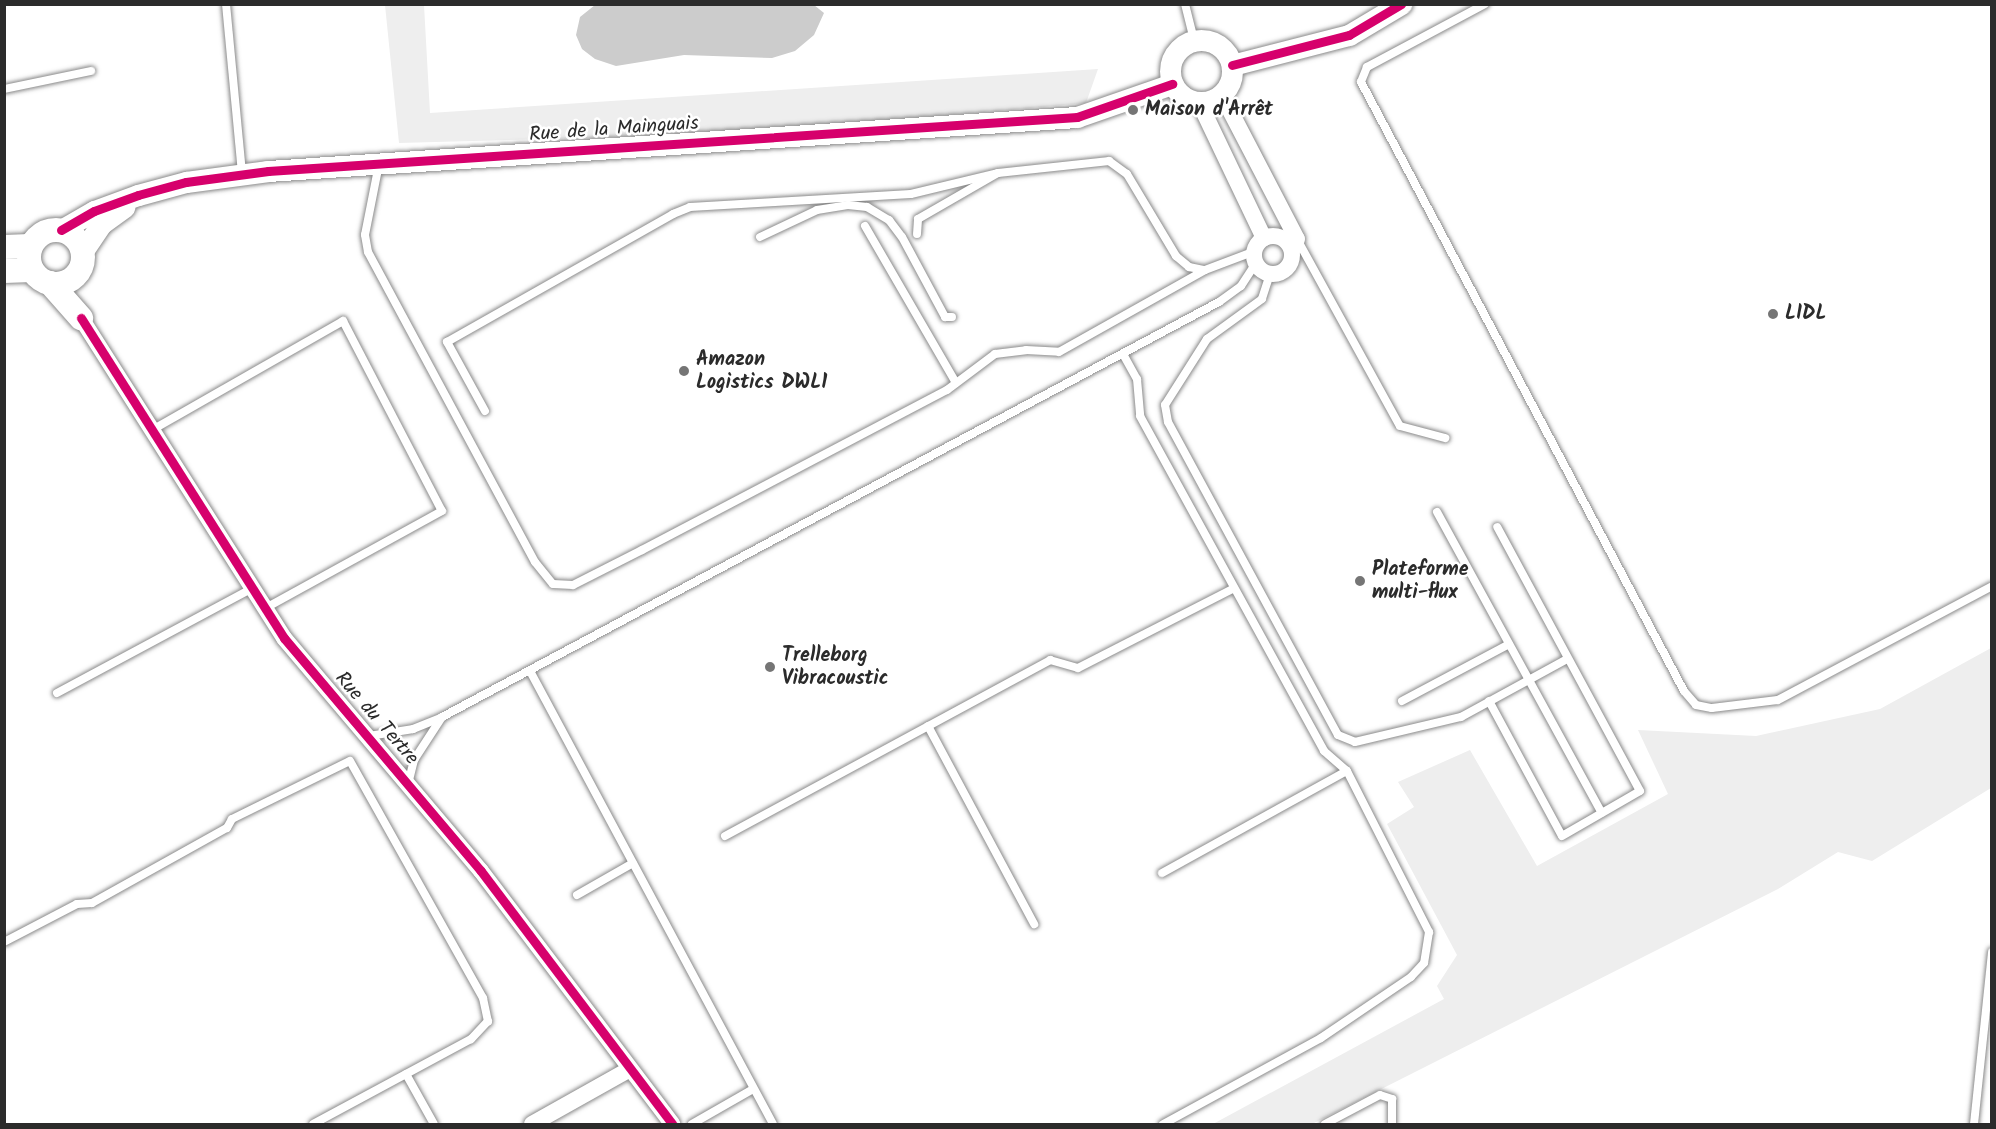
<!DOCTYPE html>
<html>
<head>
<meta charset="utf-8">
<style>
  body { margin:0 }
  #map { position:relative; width:1996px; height:1129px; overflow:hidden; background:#fff; font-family:Kalam,sans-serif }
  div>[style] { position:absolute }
  .green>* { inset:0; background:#eee }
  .water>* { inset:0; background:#ccc }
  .roads { filter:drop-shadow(0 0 2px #8a8a8a) drop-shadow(0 0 2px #8a8a8a) }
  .service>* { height:8px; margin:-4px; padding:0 4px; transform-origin:4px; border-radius:4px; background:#fff }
  .minor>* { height:16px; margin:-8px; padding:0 8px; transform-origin:8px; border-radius:8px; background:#fff }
  .minor>.ring { margin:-8px; padding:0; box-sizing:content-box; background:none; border:16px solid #fff; border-radius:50% }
  .tertiary>* { height:21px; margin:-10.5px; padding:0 10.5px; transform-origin:10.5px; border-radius:10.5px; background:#fff }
  .tertiary>.ring { margin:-10.5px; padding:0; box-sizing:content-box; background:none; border:21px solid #fff; border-radius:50% }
  .secondary>* { height:24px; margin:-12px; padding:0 12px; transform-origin:12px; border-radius:12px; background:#fff }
  .secondary>.ring { margin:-12px; padding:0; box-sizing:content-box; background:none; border:24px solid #fff; border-radius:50% }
  .cycleway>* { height:9px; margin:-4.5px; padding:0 4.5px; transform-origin:4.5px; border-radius:4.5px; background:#d6006c }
  .dots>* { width:16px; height:16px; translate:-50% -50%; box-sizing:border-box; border:3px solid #fff; border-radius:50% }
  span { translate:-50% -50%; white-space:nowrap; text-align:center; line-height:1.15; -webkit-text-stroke:5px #fff; paint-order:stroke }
  .poi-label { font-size:20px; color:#2b2b2b; font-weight:700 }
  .left { translate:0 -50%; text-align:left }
  .street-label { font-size:20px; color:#2b2b2b }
  .frame { position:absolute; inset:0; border:6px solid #2b2b2b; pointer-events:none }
</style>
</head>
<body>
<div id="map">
  <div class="green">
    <div style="clip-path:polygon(385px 5px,424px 5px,430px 113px,1098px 69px,1086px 103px,736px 134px,399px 143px)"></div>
    <div style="clip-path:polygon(1991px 648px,1991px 788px,1872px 861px,1838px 852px,1778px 889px,1312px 1124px,1213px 1124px,1444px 999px,1437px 986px,1457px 955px,1387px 824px,1414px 807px,1398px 782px,1470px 750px,1537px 866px,1668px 794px,1638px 730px,1756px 736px,1880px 709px)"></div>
  </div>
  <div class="water">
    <div style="clip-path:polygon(814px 5px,824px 13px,814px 35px,795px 51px,772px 58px,684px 55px,616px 66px,595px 59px,582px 49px,576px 35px,580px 17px,595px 5px)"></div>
  </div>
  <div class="roads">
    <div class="service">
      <div style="left:226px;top:4px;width:171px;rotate:84.6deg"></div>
      <div style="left:1185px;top:4px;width:37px;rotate:76deg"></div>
      <div style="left:1485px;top:4px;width:134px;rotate:151.9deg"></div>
      <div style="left:1367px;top:67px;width:16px;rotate:112deg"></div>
      <div style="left:1361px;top:82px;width:689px;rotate:62.06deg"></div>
      <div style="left:1684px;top:691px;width:18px;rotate:49deg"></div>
      <div style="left:1696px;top:705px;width:16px;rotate:11deg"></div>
      <div style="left:1712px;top:708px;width:66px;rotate:-6.9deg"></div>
      <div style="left:1778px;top:700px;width:242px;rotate:-28deg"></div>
      <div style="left:4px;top:89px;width:89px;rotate:-11.7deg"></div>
      <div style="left:379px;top:164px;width:72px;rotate:101.2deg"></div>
      <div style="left:365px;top:235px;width:17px;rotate:80deg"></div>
      <div style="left:368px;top:252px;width:352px;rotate:61.7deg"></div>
      <div style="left:535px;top:562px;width:28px;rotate:51deg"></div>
      <div style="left:553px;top:584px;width:20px;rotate:3deg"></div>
      <div style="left:573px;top:585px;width:77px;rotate:-26.9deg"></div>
      <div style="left:642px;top:550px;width:344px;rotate:-27.7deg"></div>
      <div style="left:947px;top:390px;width:60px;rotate:-36.9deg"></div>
      <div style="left:995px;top:354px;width:31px;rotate:-7deg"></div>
      <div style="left:1026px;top:350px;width:33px;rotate:3deg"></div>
      <div style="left:1059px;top:352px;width:167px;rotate:-29.3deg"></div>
      <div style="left:1205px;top:270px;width:53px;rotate:-20.8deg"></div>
      <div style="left:865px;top:226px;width:181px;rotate:59.9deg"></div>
      <div style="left:917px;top:234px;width:15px;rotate:-86deg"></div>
      <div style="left:918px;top:219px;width:92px;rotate:-29.9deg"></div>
      <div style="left:998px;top:173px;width:112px;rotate:-6.2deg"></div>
      <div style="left:1109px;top:161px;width:22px;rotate:36deg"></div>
      <div style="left:1127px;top:174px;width:96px;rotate:59.1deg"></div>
      <div style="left:1176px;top:256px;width:17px;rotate:40deg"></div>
      <div style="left:1189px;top:267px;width:16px;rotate:11deg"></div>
      <div style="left:760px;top:237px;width:63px;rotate:-25.3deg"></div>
      <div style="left:817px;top:210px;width:31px;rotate:-9deg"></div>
      <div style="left:848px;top:205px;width:19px;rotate:6deg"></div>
      <div style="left:867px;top:207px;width:26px;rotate:31deg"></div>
      <div style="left:889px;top:220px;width:21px;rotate:53deg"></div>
      <div style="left:902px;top:237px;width:91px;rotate:61.7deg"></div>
      <div style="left:945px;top:317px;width:7px"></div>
      <div style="left:1297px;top:239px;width:213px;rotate:61.2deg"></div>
      <div style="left:1400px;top:426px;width:47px;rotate:14.9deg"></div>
      <div style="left:1270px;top:274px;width:26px;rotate:108deg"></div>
      <div style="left:1262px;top:299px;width:68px;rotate:144deg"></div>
      <div style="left:1207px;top:339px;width:78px;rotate:122.5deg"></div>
      <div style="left:1165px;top:405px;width:17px;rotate:80deg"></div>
      <div style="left:1168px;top:422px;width:356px;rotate:61.5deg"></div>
      <div style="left:1338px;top:735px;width:18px;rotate:22deg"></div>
      <div style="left:1355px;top:742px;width:109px;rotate:-13.3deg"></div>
      <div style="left:1461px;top:717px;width:121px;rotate:-28.7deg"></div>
      <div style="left:1123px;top:354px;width:29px;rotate:61deg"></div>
      <div style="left:1137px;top:379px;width:37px;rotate:85deg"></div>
      <div style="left:1140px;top:416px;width:382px;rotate:61.2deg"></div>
      <div style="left:1324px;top:751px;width:30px;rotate:41deg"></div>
      <div style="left:1347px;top:771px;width:181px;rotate:63deg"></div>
      <div style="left:1429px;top:932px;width:31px;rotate:99deg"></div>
      <div style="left:1424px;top:963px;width:19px;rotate:133deg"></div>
      <div style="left:1411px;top:977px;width:109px;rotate:145.9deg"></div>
      <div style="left:1321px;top:1038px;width:180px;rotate:151.4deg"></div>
      <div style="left:485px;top:411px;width:79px;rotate:-118.8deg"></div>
      <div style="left:447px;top:342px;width:260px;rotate:-29.5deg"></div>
      <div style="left:673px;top:214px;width:18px;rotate:-22deg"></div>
      <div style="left:690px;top:207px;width:221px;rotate:-3.4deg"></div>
      <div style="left:911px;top:194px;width:89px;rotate:-13.6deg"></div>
      <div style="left:152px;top:430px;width:220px;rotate:-29.7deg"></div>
      <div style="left:343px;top:321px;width:214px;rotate:62.5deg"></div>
      <div style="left:442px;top:511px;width:203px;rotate:151.2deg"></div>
      <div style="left:1437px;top:512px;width:343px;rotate:61.3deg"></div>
      <div style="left:530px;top:671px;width:514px;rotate:61.79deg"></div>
      <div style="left:57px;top:693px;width:220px;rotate:-28.2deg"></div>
      <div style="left:1402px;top:701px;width:121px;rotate:-28deg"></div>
      <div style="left:1489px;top:701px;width:153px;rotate:61.6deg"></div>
      <div style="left:1562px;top:836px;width:90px;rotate:-30deg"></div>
      <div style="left:1640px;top:791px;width:300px;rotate:-118.4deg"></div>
      <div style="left:442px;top:717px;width:881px;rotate:-28.11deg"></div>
      <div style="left:1219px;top:302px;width:27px;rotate:-36deg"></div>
      <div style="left:1241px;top:286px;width:27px;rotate:-57deg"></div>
      <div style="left:928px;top:726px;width:225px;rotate:61.8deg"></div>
      <div style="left:369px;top:736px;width:45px;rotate:-9deg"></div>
      <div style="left:413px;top:729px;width:31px;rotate:-22deg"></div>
      <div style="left:442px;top:717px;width:51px;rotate:123.1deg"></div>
      <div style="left:414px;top:760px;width:25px;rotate:104deg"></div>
      <div style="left:725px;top:836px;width:370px;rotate:-28.4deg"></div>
      <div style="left:1050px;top:660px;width:29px;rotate:16deg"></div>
      <div style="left:1078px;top:668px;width:175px;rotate:-27.1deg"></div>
      <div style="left:1162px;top:873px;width:211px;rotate:-28.9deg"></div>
      <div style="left:577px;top:895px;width:64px;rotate:-29.7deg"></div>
      <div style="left:4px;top:942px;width:82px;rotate:-27.5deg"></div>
      <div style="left:77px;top:904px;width:15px;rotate:-4deg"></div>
      <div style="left:92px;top:903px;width:154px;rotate:-29.1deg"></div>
      <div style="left:227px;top:828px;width:10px;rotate:-61deg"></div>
      <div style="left:232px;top:819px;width:131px;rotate:-26.2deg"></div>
      <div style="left:350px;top:761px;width:272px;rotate:60.7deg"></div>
      <div style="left:483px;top:998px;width:24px;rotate:78deg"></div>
      <div style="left:488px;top:1021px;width:25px;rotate:133deg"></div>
      <div style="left:471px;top:1039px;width:179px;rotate:151.7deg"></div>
      <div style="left:406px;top:1074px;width:57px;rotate:60.8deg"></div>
      <div style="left:692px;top:1124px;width:70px;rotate:-29.8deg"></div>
      <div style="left:1325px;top:1124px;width:62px;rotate:-27.8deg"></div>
      <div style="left:1380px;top:1095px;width:13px;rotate:18deg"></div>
      <div style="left:1392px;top:1099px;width:25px;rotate:90deg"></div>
      <div style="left:1974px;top:1124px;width:173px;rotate:-84deg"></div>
    </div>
    <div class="minor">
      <div style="left:1222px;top:95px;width:162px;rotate:62.5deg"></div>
      <div style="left:1297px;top:239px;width:13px;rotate:113deg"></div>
      <div style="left:1199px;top:102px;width:151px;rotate:64.5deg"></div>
      <div class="ring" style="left:1254px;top:236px;width:22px;height:22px"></div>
      <div style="left:81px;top:318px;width:379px;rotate:57.6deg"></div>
      <div style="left:284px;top:638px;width:305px;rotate:49.8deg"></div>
      <div style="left:481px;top:871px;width:317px;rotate:52.9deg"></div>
      <div style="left:532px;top:1124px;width:112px;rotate:-29.3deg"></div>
    </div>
    <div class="tertiary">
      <div class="ring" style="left:1170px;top:40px;width:41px;height:41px"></div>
      <div style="left:1232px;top:65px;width:121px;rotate:-14.4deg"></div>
      <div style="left:1349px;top:35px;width:61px;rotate:-30.8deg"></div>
      <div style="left:61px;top:230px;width:38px;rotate:-30deg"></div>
      <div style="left:94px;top:211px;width:47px;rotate:-20deg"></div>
      <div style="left:138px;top:195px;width:50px;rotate:-15.2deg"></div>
      <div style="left:186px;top:182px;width:83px;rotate:-7.6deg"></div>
      <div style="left:268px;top:171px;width:811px;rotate:-3.82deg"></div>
      <div style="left:1077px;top:117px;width:101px;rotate:-19.2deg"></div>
      <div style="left:83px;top:251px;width:32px;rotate:-56deg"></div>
      <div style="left:101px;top:224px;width:29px;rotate:-36deg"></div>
    </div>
    <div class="secondary">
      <div class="ring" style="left:29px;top:230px;width:30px;height:30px"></div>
      <div style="left:4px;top:247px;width:26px;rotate:-2deg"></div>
      <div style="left:4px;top:271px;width:28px;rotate:-2deg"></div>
      <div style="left:50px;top:283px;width:47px;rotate:48.5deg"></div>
    </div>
  </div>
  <div class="cycleway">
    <div style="left:1232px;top:65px;width:121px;rotate:-14.4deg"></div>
    <div style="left:1349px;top:35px;width:61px;rotate:-30.8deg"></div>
    <div style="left:61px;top:230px;width:38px;rotate:-30deg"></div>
    <div style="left:94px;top:211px;width:47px;rotate:-20deg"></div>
    <div style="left:138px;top:195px;width:50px;rotate:-15.2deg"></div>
    <div style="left:186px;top:182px;width:83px;rotate:-7.6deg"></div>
    <div style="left:268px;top:171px;width:811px;rotate:-3.82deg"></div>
    <div style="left:1077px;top:117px;width:101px;rotate:-19.2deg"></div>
    <div style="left:81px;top:318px;width:379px;rotate:57.6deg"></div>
    <div style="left:284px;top:638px;width:305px;rotate:49.8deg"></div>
    <div style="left:481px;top:871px;width:317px;rotate:52.9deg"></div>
  </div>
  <div class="dots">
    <div style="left:1133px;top:110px;background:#757575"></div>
    <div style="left:1773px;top:314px;background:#757575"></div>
    <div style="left:684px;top:371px;background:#757575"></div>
    <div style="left:1360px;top:581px;background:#757575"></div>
    <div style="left:770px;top:667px;background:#757575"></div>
  </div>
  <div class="poi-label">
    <span class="left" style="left:1145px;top:110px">Maison d'Arrêt</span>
    <span class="left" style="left:1785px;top:314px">LIDL</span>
    <span class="left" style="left:696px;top:372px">Amazon<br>Logistics DWL1</span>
    <span class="left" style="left:1372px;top:582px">Plateforme<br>multi-flux</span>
    <span class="left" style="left:782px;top:668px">Trelleborg<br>Vibracoustic</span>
  </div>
  <div class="street-label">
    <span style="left:614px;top:130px;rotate:-4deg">Rue de la Mainguais</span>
    <span style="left:376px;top:719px;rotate:49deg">Rue du Tertre</span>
  </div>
  <div class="frame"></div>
</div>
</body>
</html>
